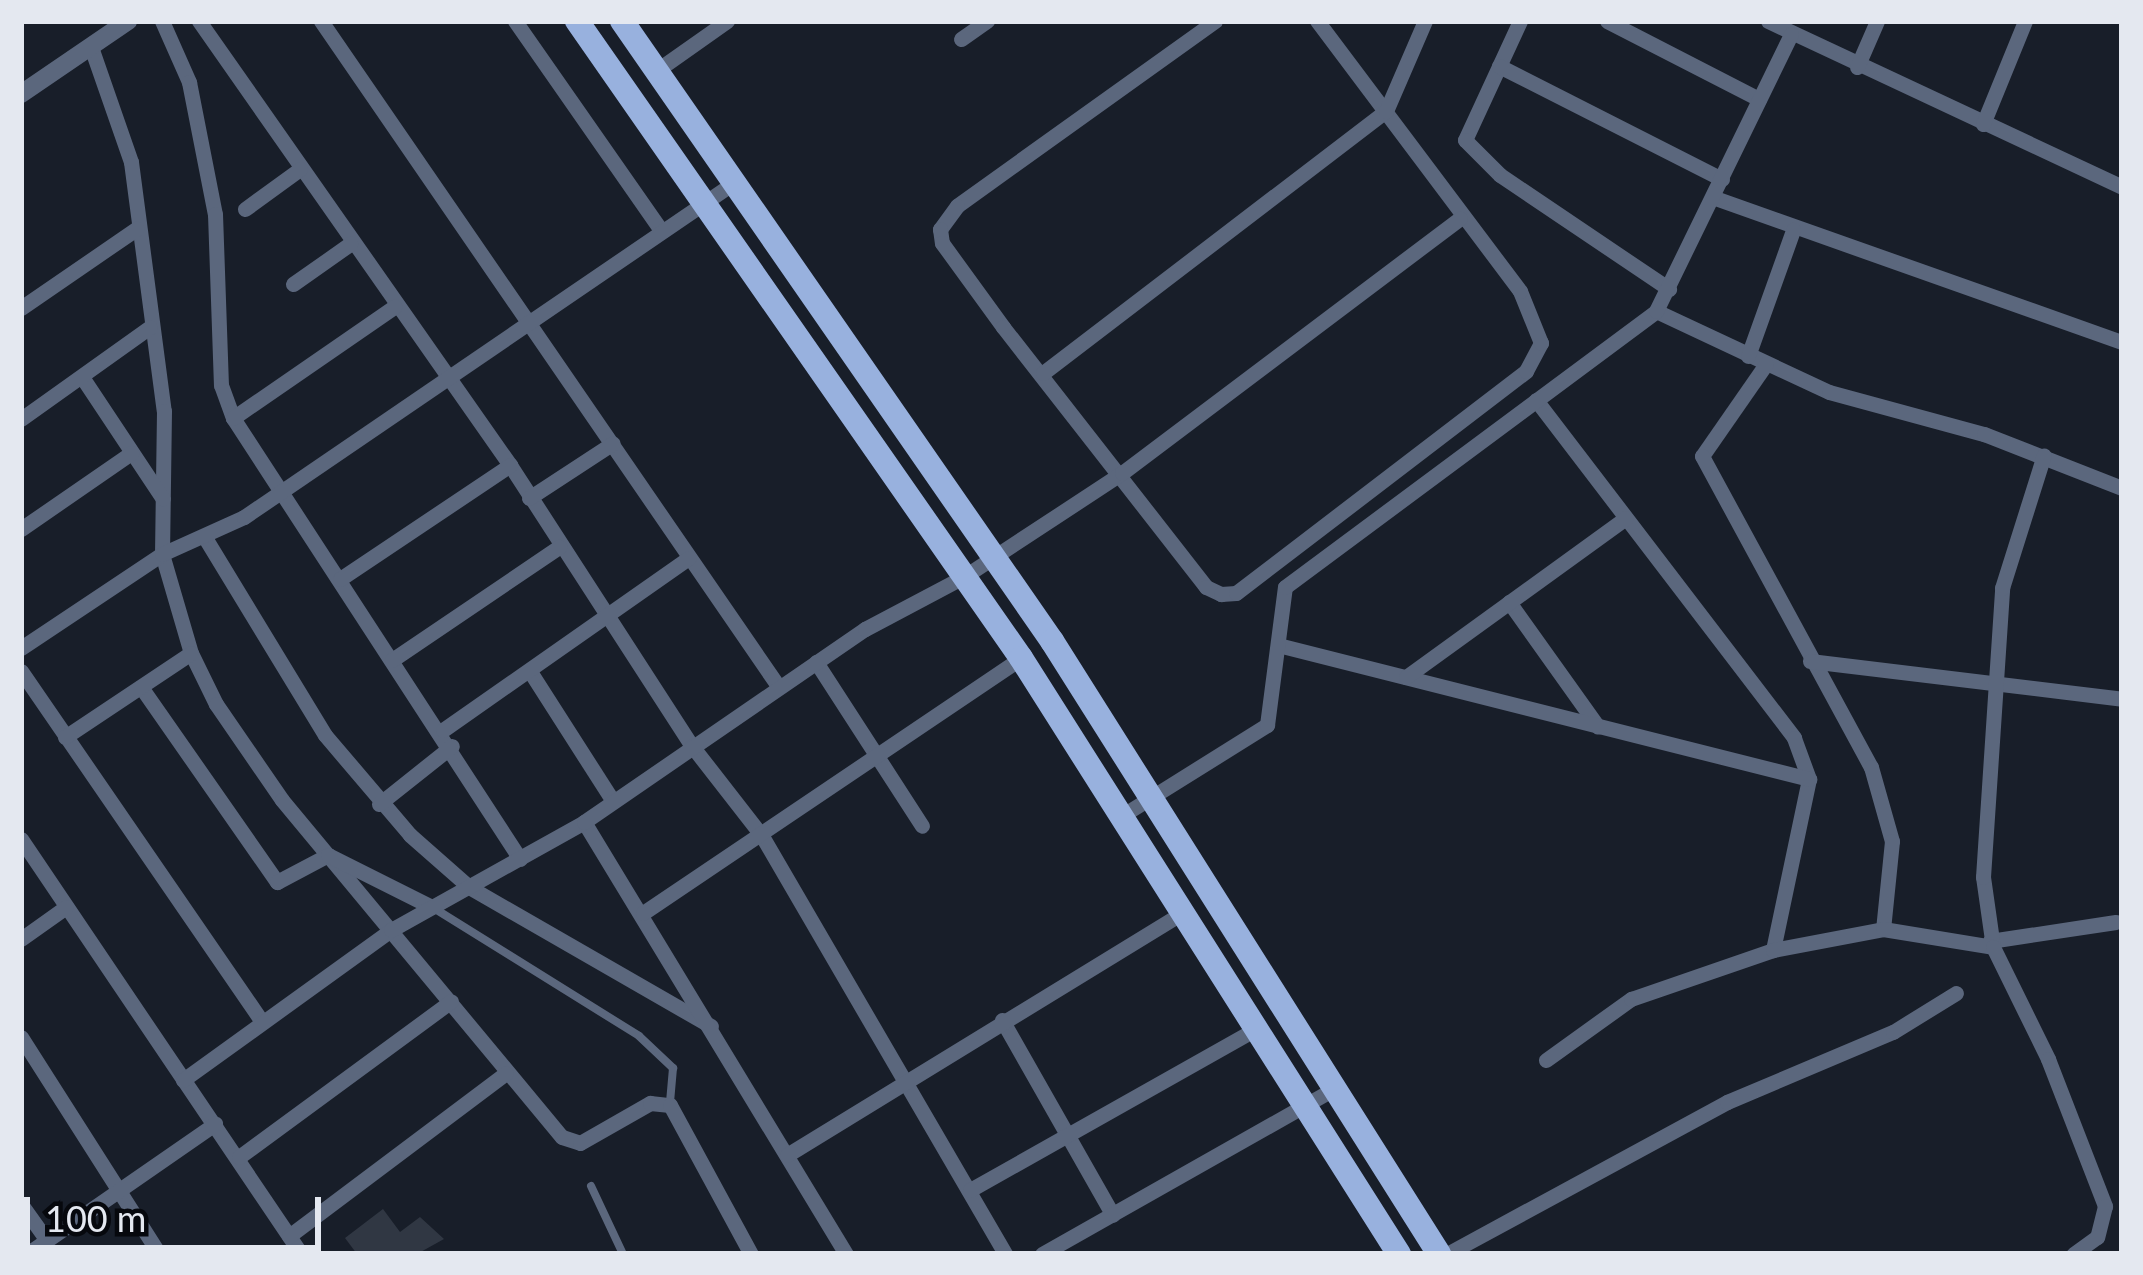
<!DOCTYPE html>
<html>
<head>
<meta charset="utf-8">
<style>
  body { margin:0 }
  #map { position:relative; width:2143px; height:1275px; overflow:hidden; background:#181e29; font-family:Lato,sans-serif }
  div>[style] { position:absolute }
  .building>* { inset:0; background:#303743 }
  .service>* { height:8px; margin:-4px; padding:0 4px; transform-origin:4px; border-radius:4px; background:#5b677d }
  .minor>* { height:15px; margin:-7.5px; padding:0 7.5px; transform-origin:7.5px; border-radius:7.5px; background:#5b677d }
  .tertiary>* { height:18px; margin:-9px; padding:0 9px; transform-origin:9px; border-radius:9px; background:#5b677d }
  .primary>* { height:24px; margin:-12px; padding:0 12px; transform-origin:12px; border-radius:12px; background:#98b1de }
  span { translate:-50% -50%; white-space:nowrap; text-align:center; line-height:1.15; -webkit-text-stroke:12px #06080d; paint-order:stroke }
  .frame { position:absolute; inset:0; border:24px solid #e4e8f0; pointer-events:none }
  .scale { position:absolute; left:24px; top:1197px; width:297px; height:54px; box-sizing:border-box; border:6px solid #e4e8f0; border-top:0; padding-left:15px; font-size:36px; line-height:42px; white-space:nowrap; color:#e4e8f0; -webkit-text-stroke:9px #06080d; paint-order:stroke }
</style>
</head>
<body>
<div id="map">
  <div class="building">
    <div style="clip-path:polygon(383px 1209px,400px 1232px,420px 1217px,444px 1239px,417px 1254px,357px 1254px,345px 1238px)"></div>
  </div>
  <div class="service">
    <div style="left:432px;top:907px;width:244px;rotate:31.9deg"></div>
    <div style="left:639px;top:1036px;width:47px;rotate:43.3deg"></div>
    <div style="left:673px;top:1068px;width:36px;rotate:95deg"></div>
    <div style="left:591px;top:1186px;width:75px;rotate:64.8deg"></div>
  </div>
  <div class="minor">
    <div style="left:162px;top:21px;width:67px;rotate:66.1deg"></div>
    <div style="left:189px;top:82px;width:135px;rotate:78.9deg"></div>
    <div style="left:215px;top:214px;width:171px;rotate:88deg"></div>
    <div style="left:221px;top:385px;width:35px;rotate:70deg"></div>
    <div style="left:233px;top:418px;width:526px;rotate:56.94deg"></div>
    <div style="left:199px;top:21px;width:542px;rotate:54.99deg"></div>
    <div style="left:510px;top:465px;width:335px;rotate:57.1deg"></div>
    <div style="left:692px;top:746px;width:114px;rotate:52.1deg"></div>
    <div style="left:762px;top:836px;width:484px;rotate:59.8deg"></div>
    <div style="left:321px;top:21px;width:807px;rotate:55.5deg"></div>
    <div style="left:515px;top:21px;width:255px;rotate:55.1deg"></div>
    <div style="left:1215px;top:21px;width:317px;rotate:144.4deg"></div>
    <div style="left:957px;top:206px;width:29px;rotate:126deg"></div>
    <div style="left:940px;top:229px;width:14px;rotate:82deg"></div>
    <div style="left:942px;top:243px;width:104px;rotate:54deg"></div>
    <div style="left:1003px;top:327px;width:330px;rotate:52deg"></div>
    <div style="left:1206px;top:587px;width:17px;rotate:25deg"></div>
    <div style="left:1221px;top:594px;width:15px;rotate:-4deg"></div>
    <div style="left:1236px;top:593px;width:365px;rotate:-37.4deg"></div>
    <div style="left:1526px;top:371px;width:32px;rotate:-62deg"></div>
    <div style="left:1541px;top:343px;width:56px;rotate:-112deg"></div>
    <div style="left:1520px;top:291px;width:338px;rotate:-126.9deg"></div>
    <div style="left:1520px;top:21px;width:131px;rotate:114.8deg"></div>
    <div style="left:1465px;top:140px;width:49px;rotate:45deg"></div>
    <div style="left:1500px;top:175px;width:204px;rotate:34deg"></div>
    <div style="left:1607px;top:21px;width:171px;rotate:27.2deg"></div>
    <div style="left:1768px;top:21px;width:391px;rotate:25.1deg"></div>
    <div style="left:961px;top:39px;width:32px;rotate:-35deg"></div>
    <div style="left:91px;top:47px;width:122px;rotate:70.8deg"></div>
    <div style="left:131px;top:162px;width:251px;rotate:82.5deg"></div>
    <div style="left:164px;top:411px;width:143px;rotate:90.8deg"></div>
    <div style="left:162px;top:554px;width:103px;rotate:73.7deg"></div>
    <div style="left:191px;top:653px;width:57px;rotate:63.9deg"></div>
    <div style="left:216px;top:704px;width:116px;rotate:55.5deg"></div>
    <div style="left:282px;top:800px;width:438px;rotate:50.3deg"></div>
    <div style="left:562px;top:1137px;width:19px;rotate:18deg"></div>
    <div style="left:580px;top:1143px;width:81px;rotate:-29.7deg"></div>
    <div style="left:650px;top:1103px;width:20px;rotate:6deg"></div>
    <div style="left:670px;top:1105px;width:170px;rotate:61.5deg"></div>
    <div style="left:1499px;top:66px;width:250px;rotate:26.9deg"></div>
    <div style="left:1857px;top:67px;width:50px;rotate:-66.5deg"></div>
    <div style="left:656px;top:71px;width:87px;rotate:-35.2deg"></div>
    <div style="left:1983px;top:124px;width:111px;rotate:-67.8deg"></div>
    <div style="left:1715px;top:198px;width:432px;rotate:19.5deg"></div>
    <div style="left:245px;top:209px;width:68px;rotate:-36deg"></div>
    <div style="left:293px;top:284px;width:70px;rotate:-35.1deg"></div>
    <div style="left:21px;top:308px;width:140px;rotate:-34.5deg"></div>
    <div style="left:1656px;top:311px;width:191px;rotate:25.1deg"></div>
    <div style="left:1829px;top:392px;width:161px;rotate:15.2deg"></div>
    <div style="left:1984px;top:434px;width:148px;rotate:21.4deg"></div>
    <div style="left:1748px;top:356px;width:134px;rotate:-70.3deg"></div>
    <div style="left:1766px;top:364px;width:112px;rotate:124.8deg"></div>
    <div style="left:1702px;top:456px;width:354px;rotate:61.5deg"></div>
    <div style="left:1871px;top:767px;width:77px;rotate:74.2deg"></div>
    <div style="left:1892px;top:841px;width:88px;rotate:95.8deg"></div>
    <div style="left:1043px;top:373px;width:432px;rotate:-37.4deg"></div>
    <div style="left:1386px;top:111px;width:98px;rotate:-66.6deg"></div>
    <div style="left:82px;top:377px;width:146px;rotate:56.4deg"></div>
    <div style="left:1536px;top:400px;width:425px;rotate:52.6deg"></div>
    <div style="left:1794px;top:738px;width:44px;rotate:69.9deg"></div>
    <div style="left:1809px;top:779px;width:175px;rotate:101.9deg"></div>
    <div style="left:233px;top:418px;width:196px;rotate:-34.6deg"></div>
    <div style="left:21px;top:419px;width:158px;rotate:-35.5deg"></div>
    <div style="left:529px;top:498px;width:100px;rotate:-33.2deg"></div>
    <div style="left:21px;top:529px;width:134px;rotate:-34.6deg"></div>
    <div style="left:207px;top:541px;width:227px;rotate:58.7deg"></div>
    <div style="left:325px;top:735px;width:131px;rotate:49.6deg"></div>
    <div style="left:410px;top:835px;width:79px;rotate:41.4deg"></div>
    <div style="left:469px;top:887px;width:279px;rotate:29.9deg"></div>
    <div style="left:340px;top:579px;width:205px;rotate:-33.8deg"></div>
    <div style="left:1509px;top:602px;width:153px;rotate:54.5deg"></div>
    <div style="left:1278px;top:645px;width:548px;rotate:14.16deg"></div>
    <div style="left:21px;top:648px;width:169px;rotate:-33.7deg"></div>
    <div style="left:162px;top:554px;width:90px;rotate:-24.3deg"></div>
    <div style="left:244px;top:517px;width:591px;rotate:-34.31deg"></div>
    <div style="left:392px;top:660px;width:202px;rotate:-34.1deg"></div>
    <div style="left:1810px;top:661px;width:314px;rotate:6.9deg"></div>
    <div style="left:816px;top:662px;width:195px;rotate:57.1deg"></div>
    <div style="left:21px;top:671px;width:424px;rotate:55.5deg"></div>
    <div style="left:531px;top:673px;width:152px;rotate:57.4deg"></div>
    <div style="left:1406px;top:677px;width:271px;rotate:-35.9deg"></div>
    <div style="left:141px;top:687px;width:238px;rotate:55.1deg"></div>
    <div style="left:277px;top:882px;width:58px;rotate:-27.9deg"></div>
    <div style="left:328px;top:855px;width:116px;rotate:26.6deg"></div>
    <div style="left:443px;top:730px;width:300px;rotate:-35deg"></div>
    <div style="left:65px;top:737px;width:151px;rotate:-33.7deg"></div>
    <div style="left:379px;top:804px;width:93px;rotate:-38.5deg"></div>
    <div style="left:1123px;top:815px;width:170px;rotate:-32deg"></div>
    <div style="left:1267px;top:725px;width:139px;rotate:-82.6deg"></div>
    <div style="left:1285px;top:587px;width:462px;rotate:-36.6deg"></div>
    <div style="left:1656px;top:311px;width:308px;rotate:-64deg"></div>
    <div style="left:584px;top:822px;width:505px;rotate:58.76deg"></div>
    <div style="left:21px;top:839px;width:501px;rotate:55.99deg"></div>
    <div style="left:643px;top:913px;width:456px;rotate:-34deg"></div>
    <div style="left:21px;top:939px;width:55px;rotate:-35.4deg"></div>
    <div style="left:1990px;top:941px;width:127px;rotate:-8.6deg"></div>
    <div style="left:1993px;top:947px;width:71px;rotate:-98.1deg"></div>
    <div style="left:1983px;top:877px;width:290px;rotate:-86.2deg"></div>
    <div style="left:2002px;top:588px;width:139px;rotate:-72.5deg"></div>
    <div style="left:1002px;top:1020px;width:224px;rotate:60.4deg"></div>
    <div style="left:21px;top:1037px;width:257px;rotate:57.5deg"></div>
    <div style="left:1546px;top:1060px;width:105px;rotate:-35.7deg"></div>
    <div style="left:1631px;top:999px;width:150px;rotate:-19deg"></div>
    <div style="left:1773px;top:950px;width:112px;rotate:-10.8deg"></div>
    <div style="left:1883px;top:929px;width:111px;rotate:9.3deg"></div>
    <div style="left:1993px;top:947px;width:125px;rotate:63.8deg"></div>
    <div style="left:2048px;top:1059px;width:158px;rotate:68.8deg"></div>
    <div style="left:2105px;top:1206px;width:32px;rotate:104deg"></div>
    <div style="left:2097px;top:1237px;width:29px;rotate:144deg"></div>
    <div style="left:183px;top:1080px;width:256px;rotate:-35.8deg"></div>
    <div style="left:391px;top:930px;width:221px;rotate:-29.2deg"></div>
    <div style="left:584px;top:822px;width:341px;rotate:-34.5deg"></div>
    <div style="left:865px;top:629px;width:113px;rotate:-27.9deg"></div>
    <div style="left:965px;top:576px;width:188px;rotate:-33.3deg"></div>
    <div style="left:1122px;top:473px;width:423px;rotate:-37deg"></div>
    <div style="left:787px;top:1155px;width:465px;rotate:-31.5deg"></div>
    <div style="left:239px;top:1157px;width:263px;rotate:-36.3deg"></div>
    <div style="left:970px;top:1190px;width:330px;rotate:-29.4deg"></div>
    <div style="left:21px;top:1204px;width:43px;rotate:54.5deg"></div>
    <div style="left:289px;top:1236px;width:271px;rotate:-36.9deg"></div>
    <div style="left:27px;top:1254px;width:229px;rotate:-34.7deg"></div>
    <div style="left:1042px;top:1254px;width:337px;rotate:-29.5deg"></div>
    <div style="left:1447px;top:1254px;width:319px;rotate:-28.5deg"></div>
    <div style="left:1727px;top:1102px;width:180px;rotate:-22.9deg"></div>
    <div style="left:1893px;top:1032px;width:74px;rotate:-31.8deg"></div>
  </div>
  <div class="tertiary">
    <div style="left:21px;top:94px;width:130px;rotate:-34.3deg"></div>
  </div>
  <div class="primary">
    <div style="left:577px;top:21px;width:776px;rotate:55.12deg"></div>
    <div style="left:1021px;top:658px;width:706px;rotate:57.62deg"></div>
    <div style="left:622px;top:21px;width:755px;rotate:55.26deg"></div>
    <div style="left:1052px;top:641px;width:725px;rotate:57.73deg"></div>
  </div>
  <div class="frame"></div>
  <div class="scale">100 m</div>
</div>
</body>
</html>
